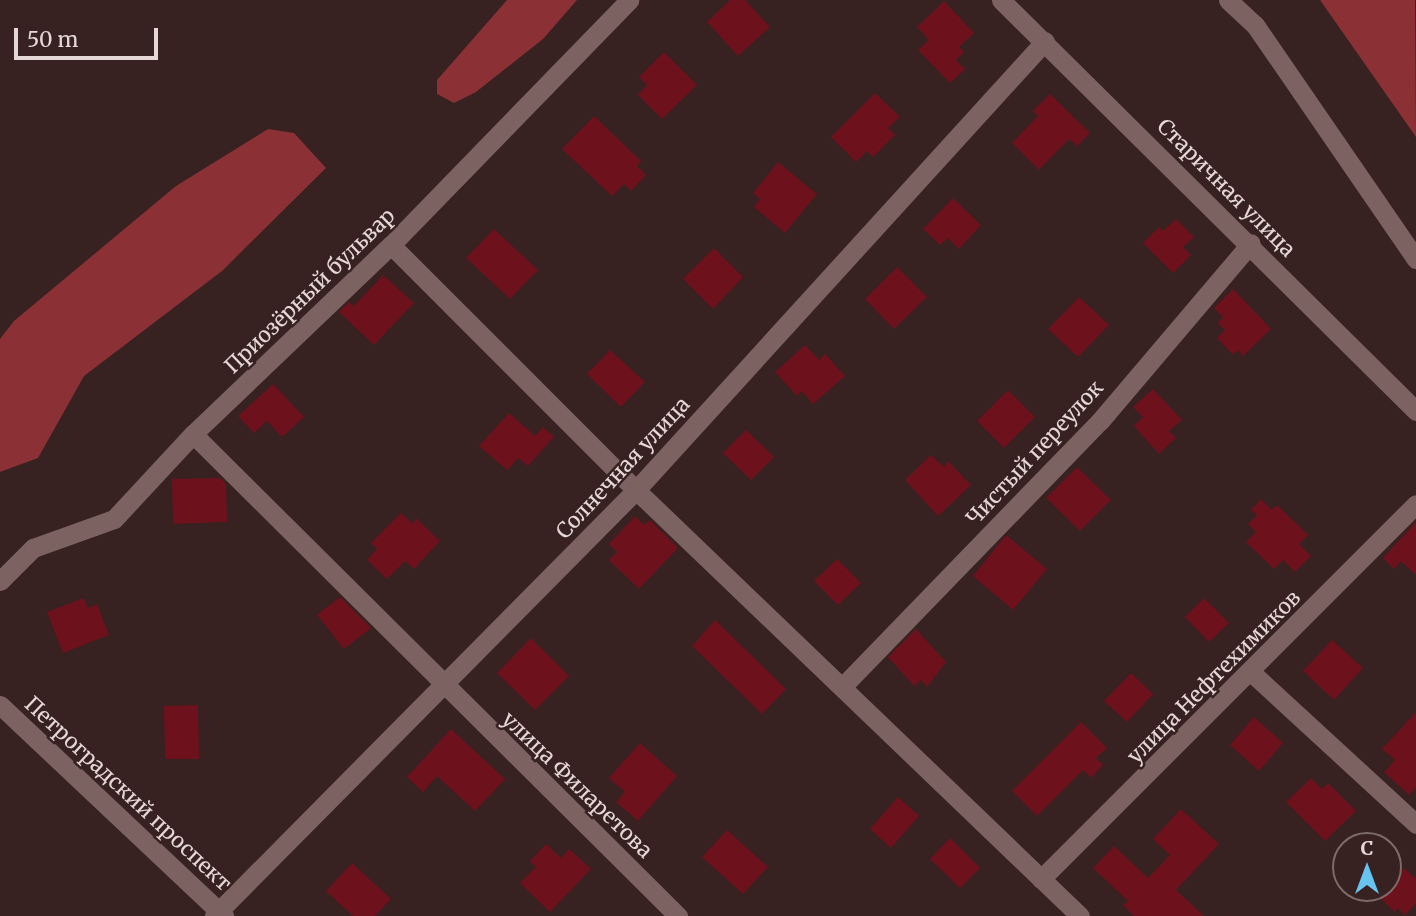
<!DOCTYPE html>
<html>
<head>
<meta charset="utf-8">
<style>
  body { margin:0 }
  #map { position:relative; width:1416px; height:916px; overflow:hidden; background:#372221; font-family:Merriweather,serif }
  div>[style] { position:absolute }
  .water>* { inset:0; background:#8b3034 }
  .building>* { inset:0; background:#6d111c }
  .minor>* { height:19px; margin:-9.5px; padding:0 9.5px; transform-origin:9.5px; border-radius:9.5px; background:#7c6261 }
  span { translate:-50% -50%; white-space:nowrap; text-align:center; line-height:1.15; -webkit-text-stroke:5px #372221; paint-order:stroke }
  .street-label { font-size:21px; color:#e7d8d8 }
  .north { position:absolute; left:1332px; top:832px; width:70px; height:70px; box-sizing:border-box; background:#372221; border:2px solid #7d6b6a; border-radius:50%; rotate:0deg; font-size:19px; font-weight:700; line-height:28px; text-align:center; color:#e7d8d8 }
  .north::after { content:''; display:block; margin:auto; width:24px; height:32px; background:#67c4f0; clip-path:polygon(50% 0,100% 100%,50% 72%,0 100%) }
  .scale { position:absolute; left:14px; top:28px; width:144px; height:32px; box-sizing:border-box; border:4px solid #e7d8d8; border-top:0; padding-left:9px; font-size:21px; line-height:24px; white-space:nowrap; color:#e7d8d8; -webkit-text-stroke:5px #372221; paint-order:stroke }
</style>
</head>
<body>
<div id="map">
  <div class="water">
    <div style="clip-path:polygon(507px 0,577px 0,543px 39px,476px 92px,454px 103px,437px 94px,437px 80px)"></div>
    <div style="clip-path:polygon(1320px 0,1415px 0,1416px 137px)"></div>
    <div style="clip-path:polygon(268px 129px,294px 133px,326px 168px,222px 271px,84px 376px,38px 458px,0 472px,0 339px,14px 321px,176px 186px)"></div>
  </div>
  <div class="building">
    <div style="clip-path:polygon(730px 0,745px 0,770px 27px,738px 56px,707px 22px)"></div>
    <div style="clip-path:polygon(944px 1px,974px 33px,959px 47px,964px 52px,956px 60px,965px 69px,950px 83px,918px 50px,929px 40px,917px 27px)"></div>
    <div style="clip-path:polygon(664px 52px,697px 85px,662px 119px,638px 95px,647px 85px,639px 77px)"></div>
    <div style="clip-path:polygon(875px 93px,900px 117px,888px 128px,895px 135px,873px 157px,867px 151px,856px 162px,831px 137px)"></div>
    <div style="clip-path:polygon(1050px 94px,1090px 133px,1077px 146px,1069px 139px,1039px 170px,1012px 143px,1038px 116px,1033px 111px)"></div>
    <div style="clip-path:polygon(594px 116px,641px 161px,637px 166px,646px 175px,631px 191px,624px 184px,612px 196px,562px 149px)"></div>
    <div style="clip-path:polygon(778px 162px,817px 194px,785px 233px,754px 207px,760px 199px,753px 193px)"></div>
    <div style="clip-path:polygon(953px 198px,981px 225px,959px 249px,948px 238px,940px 245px,923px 229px)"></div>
    <div style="clip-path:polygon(1176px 219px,1194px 237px,1183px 247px,1191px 255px,1173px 273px,1143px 243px,1159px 227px,1163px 231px)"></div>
    <div style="clip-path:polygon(494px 229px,538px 270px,510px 299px,466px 258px)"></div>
    <div style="clip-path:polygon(714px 248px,743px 277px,713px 309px,683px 279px)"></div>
    <div style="clip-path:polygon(897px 267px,927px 297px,894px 329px,865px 299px)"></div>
    <div style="clip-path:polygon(383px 275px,414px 303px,374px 345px,339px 312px,349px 302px,354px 306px)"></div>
    <div style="clip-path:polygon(1233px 289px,1271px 329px,1243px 356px,1238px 350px,1233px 355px,1217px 338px,1225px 330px,1218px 323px,1223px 317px,1214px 308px)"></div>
    <div style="clip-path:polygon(1079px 297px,1109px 325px,1078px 357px,1048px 329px)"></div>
    <div style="clip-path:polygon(805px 345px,819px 360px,825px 354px,845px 376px,813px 404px,802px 391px,797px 396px,775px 372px)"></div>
    <div style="clip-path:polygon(610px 350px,645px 382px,621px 407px,587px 374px)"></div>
    <div style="clip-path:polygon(273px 384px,304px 417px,282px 437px,267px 421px,254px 433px,238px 416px)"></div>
    <div style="clip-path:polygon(1153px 389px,1182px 420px,1169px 431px,1176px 438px,1159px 454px,1134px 426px,1143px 417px,1133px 407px)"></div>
    <div style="clip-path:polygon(1008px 390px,1035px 417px,1004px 448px,977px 421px)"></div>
    <div style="clip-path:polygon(509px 413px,535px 436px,543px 427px,554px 437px,528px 466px,518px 458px,507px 470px,479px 446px)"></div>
    <div style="clip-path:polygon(746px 430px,774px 457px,751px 480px,723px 453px)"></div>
    <div style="clip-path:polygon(931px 455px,944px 467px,948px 461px,971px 485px,938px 516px,905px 480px)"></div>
    <div style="clip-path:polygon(1077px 467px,1111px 500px,1080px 531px,1046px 498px)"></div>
    <div style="clip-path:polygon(220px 478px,226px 484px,227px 522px,173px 524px,172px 479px)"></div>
    <div style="clip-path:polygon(1261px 499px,1272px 510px,1277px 505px,1308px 535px,1299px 544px,1311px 556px,1295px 572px,1283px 560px,1274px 569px,1246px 542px,1256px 532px,1248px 524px,1257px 515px,1251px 510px)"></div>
    <div style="clip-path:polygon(401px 513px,413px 524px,416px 518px,440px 541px,414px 569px,405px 561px,387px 579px,367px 560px,377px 549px,371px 543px)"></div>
    <div style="clip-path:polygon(635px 516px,644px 525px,650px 520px,678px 548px,639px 589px,609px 560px,617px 552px,609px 544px)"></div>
    <div style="clip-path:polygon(1416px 522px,1416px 575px,1401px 561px,1394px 569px,1383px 558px)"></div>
    <div style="clip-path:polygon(1006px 535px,1047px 569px,1013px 610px,973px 576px)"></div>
    <div style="clip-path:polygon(837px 559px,861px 583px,838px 605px,814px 581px)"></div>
    <div style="clip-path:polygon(340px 597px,371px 628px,344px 649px,317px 615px)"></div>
    <div style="clip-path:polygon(84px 598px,88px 608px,97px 604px,109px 635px,63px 653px,47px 612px)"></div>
    <div style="clip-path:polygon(1204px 598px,1229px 623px,1209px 642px,1185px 617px)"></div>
    <div style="clip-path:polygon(715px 620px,786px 689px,762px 714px,692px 646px)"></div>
    <div style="clip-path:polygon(916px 629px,946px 662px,927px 687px,921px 680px,914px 686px,888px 657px)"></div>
    <div style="clip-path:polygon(531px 638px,569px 676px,535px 710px,497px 673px)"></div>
    <div style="clip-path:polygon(1332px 640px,1363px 668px,1334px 700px,1303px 671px)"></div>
    <div style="clip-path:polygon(1131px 673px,1153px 694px,1127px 722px,1104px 701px)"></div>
    <div style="clip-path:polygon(198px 705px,199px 759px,165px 759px,164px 706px)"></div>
    <div style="clip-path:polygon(1416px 712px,1416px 787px,1409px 795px,1384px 772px,1395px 760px,1382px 749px)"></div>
    <div style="clip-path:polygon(1254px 717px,1283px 743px,1259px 771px,1230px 745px)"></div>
    <div style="clip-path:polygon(1081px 722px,1107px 748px,1096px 758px,1103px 765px,1091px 778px,1083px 770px,1037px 816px,1012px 791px)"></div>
    <div style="clip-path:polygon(451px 729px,505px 779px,475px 811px,437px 776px,423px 792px,407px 777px)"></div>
    <div style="clip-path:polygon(640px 743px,677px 776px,638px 821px,616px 802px,625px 792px,609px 778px)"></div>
    <div style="clip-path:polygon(1311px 778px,1322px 789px,1328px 783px,1356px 811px,1325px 841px,1286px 802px)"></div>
    <div style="clip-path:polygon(898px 797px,919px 816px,891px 848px,870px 829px)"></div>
    <div style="clip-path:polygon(1181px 809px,1219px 844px,1176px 890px,1204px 916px,1134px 916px,1123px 905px,1128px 901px,1093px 868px,1114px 846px,1148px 878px,1170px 855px,1153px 839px)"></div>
    <div style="clip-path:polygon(727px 830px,768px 867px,743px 894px,702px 857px)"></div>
    <div style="clip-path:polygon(950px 838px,980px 868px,960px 888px,930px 859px)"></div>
    <div style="clip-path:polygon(546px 844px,561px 858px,569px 849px,591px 869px,550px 912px,520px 883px,536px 867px,530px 861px)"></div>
    <div style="clip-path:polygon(352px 863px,391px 899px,375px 916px,353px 916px,326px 891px)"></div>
    <div style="clip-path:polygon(1404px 868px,1416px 879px,1416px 903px,1405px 915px,1398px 908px,1395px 912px,1378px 896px)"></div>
  </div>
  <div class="minor">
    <div style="left:1001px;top:0;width:584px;rotate:44.72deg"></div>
    <div style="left:1228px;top:0;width:37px;rotate:43deg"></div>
    <div style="left:1255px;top:25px;width:284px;rotate:55.5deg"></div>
    <div style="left:391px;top:245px;width:346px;rotate:45deg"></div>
    <div style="left:636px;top:490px;width:615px;rotate:43.81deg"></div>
    <div style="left:193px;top:434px;width:684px;rotate:44.82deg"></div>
    <div style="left:0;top:581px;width:47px;rotate:-45deg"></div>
    <div style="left:33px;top:548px;width:86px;rotate:-19.7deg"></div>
    <div style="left:114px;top:519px;width:116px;rotate:-47.1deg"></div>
    <div style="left:193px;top:434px;width:274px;rotate:-43.7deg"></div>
    <div style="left:391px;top:245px;width:342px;rotate:-45.8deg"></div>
    <div style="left:1252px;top:673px;width:223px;rotate:42.6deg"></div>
    <div style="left:843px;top:686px;width:369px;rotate:-45.9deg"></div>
    <div style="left:1100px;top:421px;width:233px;rotate:-49.7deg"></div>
    <div style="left:0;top:705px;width:308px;rotate:43.3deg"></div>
    <div style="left:1041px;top:879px;width:530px;rotate:-45deg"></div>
    <div style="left:214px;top:916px;width:600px;rotate:-45.27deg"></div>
    <div style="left:636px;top:490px;width:607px;rotate:-47.67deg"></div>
  </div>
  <div class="street-label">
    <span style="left:1226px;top:188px;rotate:45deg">Старичная улица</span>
    <span style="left:310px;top:291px;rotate:-44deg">Приозёрный бульвар</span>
    <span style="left:1035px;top:453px;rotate:-47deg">Чистый переулок</span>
    <span style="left:623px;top:468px;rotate:-47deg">Солнечная улица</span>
    <span style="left:1214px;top:677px;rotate:-45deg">улица Нефтехимиков</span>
    <span style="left:577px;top:785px;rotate:44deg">улица Филаретова</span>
    <span style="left:128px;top:794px;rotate:43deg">Петроградский проспект</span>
  </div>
  <div class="north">С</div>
  <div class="scale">50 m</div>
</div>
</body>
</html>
